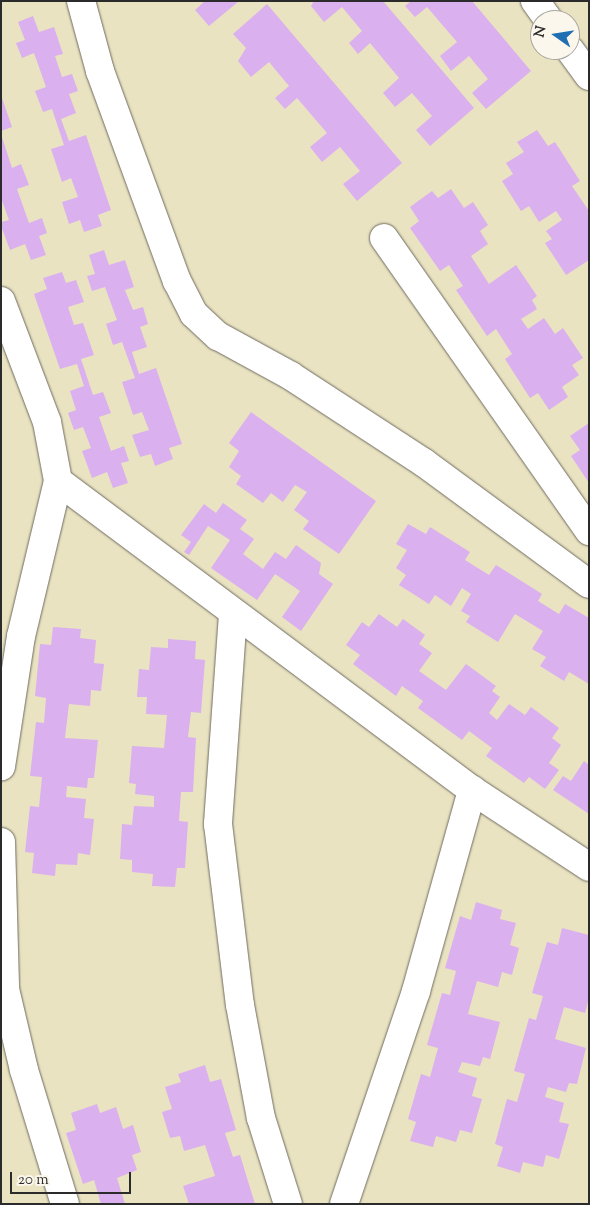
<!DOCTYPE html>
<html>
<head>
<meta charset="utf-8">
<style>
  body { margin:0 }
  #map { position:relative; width:590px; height:1205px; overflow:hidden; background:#eae3c2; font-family:"Sorts Mill Goudy",serif }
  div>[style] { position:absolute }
  .building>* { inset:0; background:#dab0ee }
  .roads { filter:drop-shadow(0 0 1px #6e6b60) drop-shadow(0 0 1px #6e6b60) }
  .minor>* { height:28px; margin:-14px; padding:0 14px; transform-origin:14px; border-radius:14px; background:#fff }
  span { translate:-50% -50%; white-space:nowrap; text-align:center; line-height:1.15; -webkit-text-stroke:4.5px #fbf7ec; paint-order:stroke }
  .frame { position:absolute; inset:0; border:2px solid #2b2b2b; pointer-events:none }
  .north { position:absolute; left:530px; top:10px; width:50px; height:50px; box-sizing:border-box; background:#fbf7ec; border:1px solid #a8a59f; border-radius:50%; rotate:283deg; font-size:14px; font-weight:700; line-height:20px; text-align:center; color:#2b2b2b }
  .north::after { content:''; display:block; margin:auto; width:18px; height:22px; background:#1f6fb2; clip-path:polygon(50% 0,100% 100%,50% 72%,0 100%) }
  .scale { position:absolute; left:10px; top:1172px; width:121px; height:22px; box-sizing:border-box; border:2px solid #2b2b2b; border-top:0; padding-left:6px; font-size:15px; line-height:18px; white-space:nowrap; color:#2b2b2b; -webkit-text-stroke:4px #fbf7ec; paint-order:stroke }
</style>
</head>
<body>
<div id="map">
  <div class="building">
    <div style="clip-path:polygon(205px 1px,239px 1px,209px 26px,195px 10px)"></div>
    <div style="clip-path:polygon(314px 1px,383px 1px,474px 108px,430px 146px,416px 130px,432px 116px,412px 93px,395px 107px,383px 93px,399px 78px,370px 43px,358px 54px,349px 43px,362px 31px,342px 7px,324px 22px,311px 6px)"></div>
    <div style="clip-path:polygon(411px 1px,472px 1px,531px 71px,486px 109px,472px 93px,488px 79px,469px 56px,451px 71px,440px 56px,457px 42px,427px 7px,415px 17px,405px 6px)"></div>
    <div style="clip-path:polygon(267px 4px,402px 163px,357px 201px,343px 184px,360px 171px,340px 147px,322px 162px,310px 147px,327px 133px,297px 98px,285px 109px,275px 98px,289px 86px,269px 62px,251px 77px,238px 61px,246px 48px,233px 34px)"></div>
    <div style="clip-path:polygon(33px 16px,39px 32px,54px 27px,63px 54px,55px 56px,62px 77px,72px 74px,78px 91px,69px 94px,76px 113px,61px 119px,69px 141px,86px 135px,111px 210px,98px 215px,102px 226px,84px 232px,80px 220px,69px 224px,62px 202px,78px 197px,71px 178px,62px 182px,51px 149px,64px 145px,52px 109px,43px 112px,35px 91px,46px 87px,34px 53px,22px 58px,16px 43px,25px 40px,18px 22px)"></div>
    <div style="clip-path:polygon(1px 95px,12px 127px,1px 131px)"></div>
    <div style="clip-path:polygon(537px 130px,548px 146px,555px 142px,580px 181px,572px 186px,589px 211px,589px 260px,566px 275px,545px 243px,552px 239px,546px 231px,562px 220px,556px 211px,539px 222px,529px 206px,521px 211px,502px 181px,513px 174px,506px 163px,524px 152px,517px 142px)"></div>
    <div style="clip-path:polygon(2px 137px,12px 168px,21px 164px,29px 185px,17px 189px,29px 223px,42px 218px,47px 233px,39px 236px,46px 255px,31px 260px,25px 244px,10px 250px,1px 226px,1px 222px,9px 220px,1px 198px)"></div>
    <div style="clip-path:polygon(451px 189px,464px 208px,473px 202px,488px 225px,480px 231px,488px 244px,471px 256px,489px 284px,516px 265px,537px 296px,532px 300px,537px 309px,521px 319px,528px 329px,544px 318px,555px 334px,563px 328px,583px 358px,572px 365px,579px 375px,562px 387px,568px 397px,549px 410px,538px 393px,530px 398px,505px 359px,512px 354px,496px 329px,487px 336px,456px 290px,463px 286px,449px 265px,440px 271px,410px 228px,419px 221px,410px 207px,432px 191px,438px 198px)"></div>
    <div style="clip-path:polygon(104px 250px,109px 265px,125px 260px,134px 287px,125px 290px,133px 310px,143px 307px,148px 324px,140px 327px,147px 347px,132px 352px,139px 374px,156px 368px,182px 444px,169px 448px,173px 459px,155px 466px,151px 454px,140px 457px,132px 435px,149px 430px,142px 412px,133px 415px,122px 382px,135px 378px,122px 342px,113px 345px,106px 324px,117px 320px,105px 287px,92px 291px,87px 276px,95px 274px,89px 255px)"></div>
    <div style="clip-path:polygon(62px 272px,66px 283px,76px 280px,84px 302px,68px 307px,74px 325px,83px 323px,94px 355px,81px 359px,93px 395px,103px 392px,111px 413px,99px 417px,111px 451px,124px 446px,129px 461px,121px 463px,128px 483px,113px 488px,107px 472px,92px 478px,82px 451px,91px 448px,83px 427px,74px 430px,68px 413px,76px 410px,70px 391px,84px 386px,77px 364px,60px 369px,34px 294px,47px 289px,43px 278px)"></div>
    <div style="clip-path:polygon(251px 412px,376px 501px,339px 554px,303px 529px,309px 521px,294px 510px,307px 492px,295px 485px,283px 502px,271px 493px,263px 503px,236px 484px,241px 476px,229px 467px,239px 451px,229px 443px)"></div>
    <div style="clip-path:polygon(589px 423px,589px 483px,571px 456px,580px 450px,570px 436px)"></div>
    <div style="clip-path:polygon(223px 503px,247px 520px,240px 529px,254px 539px,243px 554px,263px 569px,275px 552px,286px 559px,296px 545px,321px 563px,319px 574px,333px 584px,301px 631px,282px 617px,300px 591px,275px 574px,257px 600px,211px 568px,230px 540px,208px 526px,189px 555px,184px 552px,191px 542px,181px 535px,204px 504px,216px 513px)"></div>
    <div style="clip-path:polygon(408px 524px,426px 534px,430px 527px,470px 552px,465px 560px,489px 575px,496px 565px,542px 594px,538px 601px,559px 614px,565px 604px,589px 618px,589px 684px,569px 672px,564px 681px,540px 666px,546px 657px,532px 649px,543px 631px,515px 614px,498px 642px,466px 622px,470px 616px,461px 611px,471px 594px,462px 588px,451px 606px,435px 595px,429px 604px,399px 585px,406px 575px,396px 568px,407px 550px,396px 544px)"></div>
    <div style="clip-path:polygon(379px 614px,397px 627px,403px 619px,425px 635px,419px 644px,432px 653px,419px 671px,446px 690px,466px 664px,496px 686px,492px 691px,500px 697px,489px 713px,497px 720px,509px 704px,525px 715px,531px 707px,559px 728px,552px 738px,561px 745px,549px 763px,559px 770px,545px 789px,529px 777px,524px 783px,486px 756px,492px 748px,469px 731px,462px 740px,418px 708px,423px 701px,402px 686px,396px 696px,353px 664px,360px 655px,346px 645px,362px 622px,369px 627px)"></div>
    <div style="clip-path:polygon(53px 627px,81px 629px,80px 638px,96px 640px,94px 663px,104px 664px,101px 691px,91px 690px,90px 706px,69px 704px,65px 738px,98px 740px,94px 778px,88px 778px,87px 788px,67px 786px,66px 797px,86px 799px,84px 818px,94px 819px,90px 855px,78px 853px,77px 865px,56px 864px,55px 876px,32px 873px,34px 853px,25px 852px,30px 806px,39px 807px,42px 777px,30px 776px,36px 722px,44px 723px,46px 698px,35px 696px,40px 644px,51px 645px)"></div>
    <div style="clip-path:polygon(168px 639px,196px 641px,195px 659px,205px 660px,201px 713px,191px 712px,188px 737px,196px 738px,193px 792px,181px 792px,179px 821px,188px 822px,185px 868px,177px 868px,175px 887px,152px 886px,153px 874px,132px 872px,132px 860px,120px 859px,122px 824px,132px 825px,134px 806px,154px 807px,154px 796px,135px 794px,136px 784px,129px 783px,132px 746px,164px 748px,167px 715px,146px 714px,147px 697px,137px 697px,139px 669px,149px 670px,151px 647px,168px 648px)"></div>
    <div style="clip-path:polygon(584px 761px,589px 765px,589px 814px,553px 790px,563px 776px,571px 781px)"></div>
    <div style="clip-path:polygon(476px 902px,502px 910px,500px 919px,516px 923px,510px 945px,519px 948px,512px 975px,502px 972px,498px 987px,477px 981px,468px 1014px,500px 1022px,490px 1059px,483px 1057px,480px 1066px,462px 1062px,458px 1072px,477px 1078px,472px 1096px,482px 1099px,472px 1133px,460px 1130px,456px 1142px,436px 1136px,433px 1147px,410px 1141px,416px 1122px,408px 1119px,421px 1074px,430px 1077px,438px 1048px,427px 1045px,442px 993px,450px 995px,456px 971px,445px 968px,460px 916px,471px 920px)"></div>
    <div style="clip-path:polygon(562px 928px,589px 935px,589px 998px,585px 1013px,564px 1007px,555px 1039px,586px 1048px,577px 1084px,569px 1083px,566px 1092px,548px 1087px,545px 1097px,564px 1103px,559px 1122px,569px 1124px,559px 1159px,546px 1155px,543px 1167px,523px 1162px,520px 1173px,497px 1166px,503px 1147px,495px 1144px,507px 1099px,517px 1102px,525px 1074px,514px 1071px,529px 1018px,536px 1020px,543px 996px,532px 993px,547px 942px,558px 945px)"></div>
    <div style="clip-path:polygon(205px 1065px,210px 1082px,221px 1079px,236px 1130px,225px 1133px,233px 1157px,240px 1155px,255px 1204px,189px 1204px,183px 1186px,215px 1176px,205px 1145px,184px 1151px,180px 1136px,170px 1138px,162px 1112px,172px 1109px,165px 1087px,181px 1082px,178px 1074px)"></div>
    <div style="clip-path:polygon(97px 1104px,100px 1113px,116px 1107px,123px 1129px,133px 1125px,141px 1152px,132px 1155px,137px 1170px,117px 1178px,125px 1204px,101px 1204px,94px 1180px,83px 1184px,66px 1133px,76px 1130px,71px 1113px)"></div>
  </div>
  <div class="roads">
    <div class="minor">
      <div style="left:81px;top:1px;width:73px;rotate:74.8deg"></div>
      <div style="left:100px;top:71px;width:224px;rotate:69.9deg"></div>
      <div style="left:177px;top:281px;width:37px;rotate:63deg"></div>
      <div style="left:194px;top:314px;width:33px;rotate:43deg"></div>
      <div style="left:218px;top:336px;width:83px;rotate:28.7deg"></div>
      <div style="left:291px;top:376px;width:158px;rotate:33.1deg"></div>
      <div style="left:423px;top:462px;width:206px;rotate:36.3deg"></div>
      <div style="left:535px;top:1px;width:24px;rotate:54deg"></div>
      <div style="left:570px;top:50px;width:32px;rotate:54deg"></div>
      <div style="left:384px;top:238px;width:358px;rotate:55deg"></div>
      <div style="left:1px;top:301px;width:129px;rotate:69.2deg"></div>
      <div style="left:47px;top:422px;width:60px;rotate:79.4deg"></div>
      <div style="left:58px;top:481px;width:159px;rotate:103.4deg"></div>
      <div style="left:21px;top:636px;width:132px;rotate:98.7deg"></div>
      <div style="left:58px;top:481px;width:517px;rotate:36.74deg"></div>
      <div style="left:472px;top:790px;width:140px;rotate:33.3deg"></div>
      <div style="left:233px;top:614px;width:211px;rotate:94.1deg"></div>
      <div style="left:218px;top:824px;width:182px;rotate:83.1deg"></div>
      <div style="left:240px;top:1005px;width:115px;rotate:79.5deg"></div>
      <div style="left:261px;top:1118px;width:90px;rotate:72.6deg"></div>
      <div style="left:1px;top:842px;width:147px;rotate:88.4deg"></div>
      <div style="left:5px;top:989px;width:83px;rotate:76.8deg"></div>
      <div style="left:24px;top:1070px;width:140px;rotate:73deg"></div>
      <div style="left:344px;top:1204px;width:225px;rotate:-71.3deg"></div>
      <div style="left:416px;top:991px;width:209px;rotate:-74.4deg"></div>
    </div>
  </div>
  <div class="frame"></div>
  <div class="north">N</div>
  <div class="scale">20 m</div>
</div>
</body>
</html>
